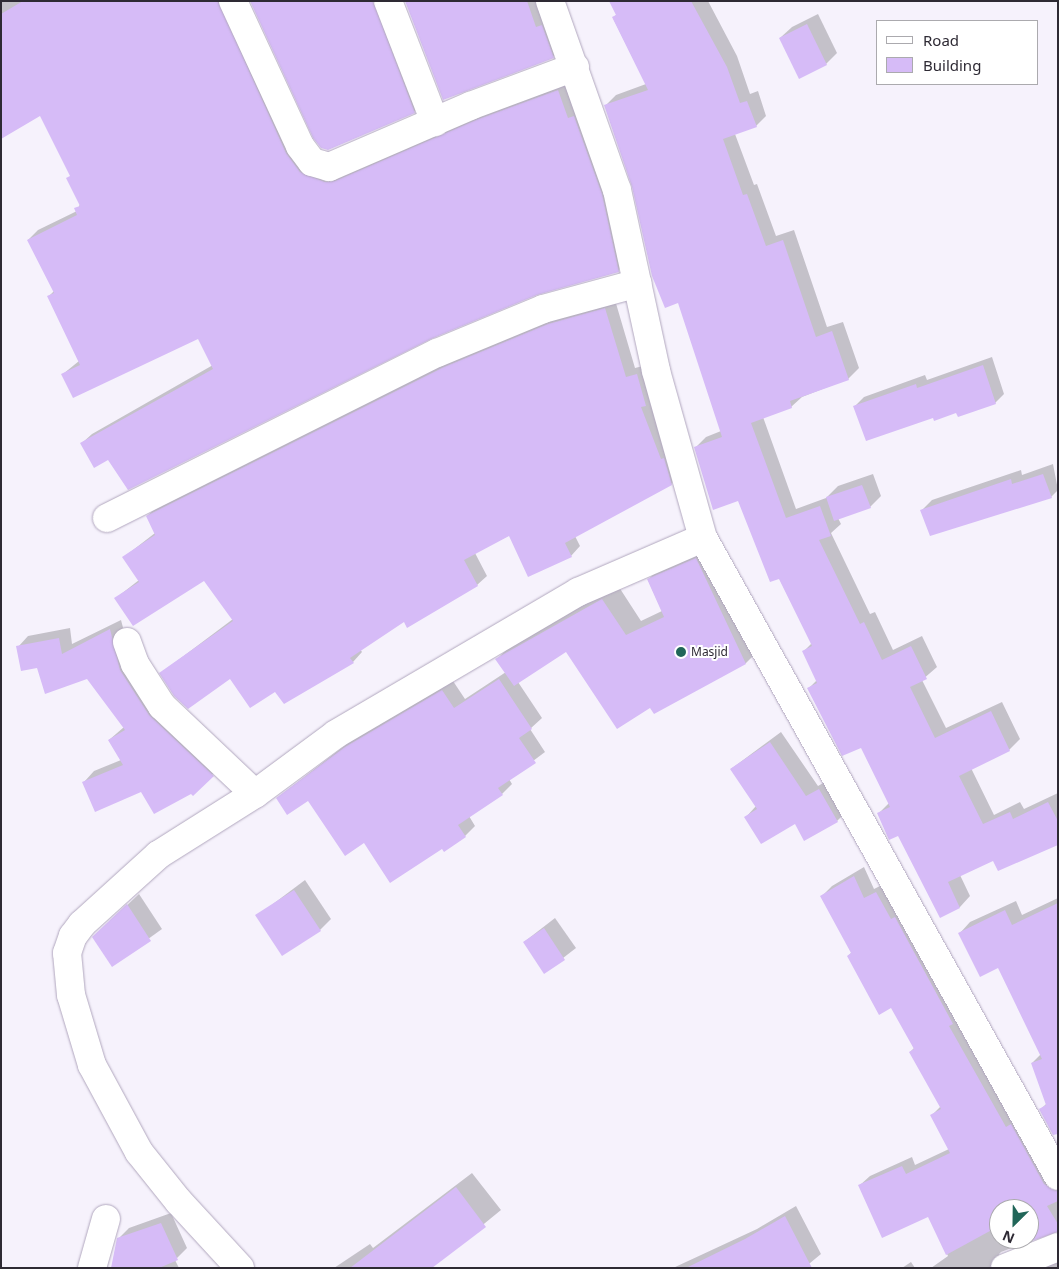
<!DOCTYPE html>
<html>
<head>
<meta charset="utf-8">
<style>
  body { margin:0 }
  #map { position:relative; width:1059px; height:1269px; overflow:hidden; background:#f6f2fc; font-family:"Noto Sans",sans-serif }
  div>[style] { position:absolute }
  .shadow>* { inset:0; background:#0003 }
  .building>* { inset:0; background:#d6bbf7 }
  .roads { filter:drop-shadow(0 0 1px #b1a7be) drop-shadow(0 0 1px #b1a7be) }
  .street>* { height:28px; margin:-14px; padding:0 14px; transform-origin:14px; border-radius:14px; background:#fff }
  .dots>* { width:14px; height:14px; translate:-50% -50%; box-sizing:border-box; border:2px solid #fff; border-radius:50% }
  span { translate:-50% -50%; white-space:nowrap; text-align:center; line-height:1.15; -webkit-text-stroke:4px #fff; paint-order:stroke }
  .poi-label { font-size:12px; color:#2e2a34 }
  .left { translate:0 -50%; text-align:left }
  .frame { position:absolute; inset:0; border:2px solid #2e2a34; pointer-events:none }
  .legend { position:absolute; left:876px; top:20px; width:162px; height:65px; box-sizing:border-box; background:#fff; border:1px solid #abaaae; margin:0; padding:6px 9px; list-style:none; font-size:15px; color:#2e2a34 }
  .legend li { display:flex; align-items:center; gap:10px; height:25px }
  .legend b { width:25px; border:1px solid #abaaae }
  .north { position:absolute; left:989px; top:1199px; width:50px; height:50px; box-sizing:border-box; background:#fff; border:1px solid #abaaae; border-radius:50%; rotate:203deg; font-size:14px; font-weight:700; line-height:20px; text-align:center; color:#2e2a34 }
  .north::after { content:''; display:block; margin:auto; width:18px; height:22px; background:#216659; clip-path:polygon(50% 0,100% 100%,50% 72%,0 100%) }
</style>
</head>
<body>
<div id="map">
  <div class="shadow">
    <div style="clip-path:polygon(1px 1px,230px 1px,310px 162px,487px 111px,568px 81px,628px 261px,618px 271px,537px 293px,109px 458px,82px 443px,92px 434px,213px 365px,199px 337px,63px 374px,79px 361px,49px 296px,54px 291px,28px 240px,38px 230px,77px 211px,80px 204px,71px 175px,41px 114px,1px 137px)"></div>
    <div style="clip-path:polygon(252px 1px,385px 1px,424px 102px,414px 112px)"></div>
    <div style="clip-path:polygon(406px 1px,540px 1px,563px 47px,553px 57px)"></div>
    <div style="clip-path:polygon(611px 1px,708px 1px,737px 56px,750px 94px,758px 91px,766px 116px,756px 126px,735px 134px,754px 185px,757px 184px,776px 236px,794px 230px,827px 327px,843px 322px,859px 368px,848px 379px,802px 397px,791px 407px,763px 417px,796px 509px,826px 498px,838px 486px,873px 474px,881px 496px,870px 507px,838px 518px,841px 524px,831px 533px,870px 614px,875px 612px,893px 650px,922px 636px,937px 667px,922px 680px,946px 728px,1002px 702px,1020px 739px,1009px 750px,971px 768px,994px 815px,1020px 802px,1024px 809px,1058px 793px,1058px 844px,993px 859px,960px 875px,970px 896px,960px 907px,940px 916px,899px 834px,878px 814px,889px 803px,862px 746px,808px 689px,817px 680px,804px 651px,812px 643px,739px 499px,695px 448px,706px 437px,721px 431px,679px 301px,605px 106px,616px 95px,646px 84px,613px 18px,617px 14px)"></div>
    <div style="clip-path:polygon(818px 14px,837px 53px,826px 64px,780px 38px,792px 27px)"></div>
    <div style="clip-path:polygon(615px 300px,635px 368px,647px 365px,681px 475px,671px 484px,575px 536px,580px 546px,571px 556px,510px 535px,475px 553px,487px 576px,477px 585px,404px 620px,360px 649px,362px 652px,353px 662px,276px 690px,231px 677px,161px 673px,233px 619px,205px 579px,116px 598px,139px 580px,124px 557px,155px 533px,147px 516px,157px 507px,454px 358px,559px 315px)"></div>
    <div style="clip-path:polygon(992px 357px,1004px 394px,995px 403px,934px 416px,855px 406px,864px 397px,925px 375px,927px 380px)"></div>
    <div style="clip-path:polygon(1053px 464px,1058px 490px,1051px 497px,922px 510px,932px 500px,1021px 470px,1022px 475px)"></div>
    <div style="clip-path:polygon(712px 544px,761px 648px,746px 663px,654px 712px,651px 706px,566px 650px,518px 682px,542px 718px,530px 729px,545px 752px,509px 779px,512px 784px,502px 794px,469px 816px,475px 826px,465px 836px,442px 847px,364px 841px,308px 799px,277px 798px,356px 737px,453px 681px,465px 699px,506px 672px,497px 659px,512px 644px,617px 584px,641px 621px,662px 611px,648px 580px,663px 564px)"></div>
    <div style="clip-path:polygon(121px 620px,131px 658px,224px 765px,191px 792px,142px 791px,84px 782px,94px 771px,121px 760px,109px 740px,124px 727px,88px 678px,38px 667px,18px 647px,28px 636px,70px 628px,72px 644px)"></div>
    <div style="clip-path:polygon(781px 732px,818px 786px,830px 779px,848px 810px,837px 821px,795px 823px,746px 817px,756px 806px,731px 769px)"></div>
    <div style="clip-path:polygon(evenodd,864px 867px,874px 889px,886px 883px,1058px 1176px,1058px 1230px,1001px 1252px,999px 1254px,1003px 1268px,931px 1268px,948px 1256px,929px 1216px,860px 1185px,870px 1176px,912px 1157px,915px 1165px,949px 1149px,932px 1115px,941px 1106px,910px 1052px,914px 1048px,892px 1006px,848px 956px,852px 952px,822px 896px,832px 886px,864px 867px,999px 1209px,1029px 1209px,1029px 1239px,999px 1239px,999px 1209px)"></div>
    <div style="clip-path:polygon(305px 880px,331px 919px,320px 930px,257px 916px)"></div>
    <div style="clip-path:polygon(139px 894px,162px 929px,112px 965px,105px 926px)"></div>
    <div style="clip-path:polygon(1058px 898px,1058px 1132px,1040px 1110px,1047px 1103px,1032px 1063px,1041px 1054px,999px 966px,960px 933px,970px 922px,1016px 901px,1022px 915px)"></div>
    <div style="clip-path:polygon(555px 918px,576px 948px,545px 972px,524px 942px)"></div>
    <div style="clip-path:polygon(472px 1173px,501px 1210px,430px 1268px,334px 1268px,370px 1244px,373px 1248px)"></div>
    <div style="clip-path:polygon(796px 1206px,821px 1254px,804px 1268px,673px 1268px,757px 1229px)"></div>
    <div style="clip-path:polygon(171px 1213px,187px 1248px,175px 1260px,179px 1268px,113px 1268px,118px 1239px,129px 1228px)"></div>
    <div style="clip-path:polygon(1058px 1258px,1058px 1268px,1035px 1268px)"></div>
    <div style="clip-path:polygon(911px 1262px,915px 1268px,902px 1268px)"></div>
  </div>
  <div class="building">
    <div style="clip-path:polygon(23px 1px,218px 1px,286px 153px,300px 172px,325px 182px,335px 181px,476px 120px,558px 90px,568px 118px,574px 116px,602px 194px,619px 272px,537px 295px,431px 339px,128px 490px,108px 460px,94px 468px,80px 443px,213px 369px,198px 339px,73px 398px,61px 374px,80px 365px,47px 296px,54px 293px,27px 240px,77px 215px,74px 208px,80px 206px,66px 178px,70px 176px,40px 116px,1px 139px,1px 14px)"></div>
    <div style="clip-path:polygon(250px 1px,373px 1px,415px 113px,328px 150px,321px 148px,313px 138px)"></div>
    <div style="clip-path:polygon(405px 1px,527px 1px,536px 27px,542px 25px,554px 58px,443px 100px)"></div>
    <div style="clip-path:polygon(609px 1px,691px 1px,727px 67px,740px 103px,747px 101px,757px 127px,723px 139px,743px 195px,747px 194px,766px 246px,783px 240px,816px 337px,832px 331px,849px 380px,790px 401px,792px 408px,751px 423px,786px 518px,820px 506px,831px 536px,819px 540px,860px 624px,864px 622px,882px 660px,911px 646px,927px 679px,910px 687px,935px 738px,991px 711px,1010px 751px,959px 776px,983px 824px,1010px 812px,1013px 819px,1048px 802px,1058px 821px,1058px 845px,998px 871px,993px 861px,948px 882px,960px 908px,940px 918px,898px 836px,889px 840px,877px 813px,890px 807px,861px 748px,842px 756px,807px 688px,817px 683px,802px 651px,812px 646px,779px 579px,770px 582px,738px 501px,713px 510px,694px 447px,722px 437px,678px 303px,665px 308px,652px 276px,632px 187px,604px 105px,648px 90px,612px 17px,616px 15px)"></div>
    <div style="clip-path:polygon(807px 24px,827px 65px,799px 79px,779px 38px)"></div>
    <div style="clip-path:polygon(605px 308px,626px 377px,637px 374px,646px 406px,641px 407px,661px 459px,664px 458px,672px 485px,565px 543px,572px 557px,528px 577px,509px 536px,464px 560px,478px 586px,407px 628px,404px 622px,350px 658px,354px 663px,284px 704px,275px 692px,250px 708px,230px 679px,188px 709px,174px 696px,159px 673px,233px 621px,204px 581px,133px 626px,114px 598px,139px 582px,122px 557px,155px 535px,146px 516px,444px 367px,548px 324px)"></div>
    <div style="clip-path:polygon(983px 365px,996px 404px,958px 417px,956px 413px,934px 421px,933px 418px,866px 441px,853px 406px,916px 384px,917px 388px)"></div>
    <div style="clip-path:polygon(1043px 474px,1052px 498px,930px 536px,920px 510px,1011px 479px,1012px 484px)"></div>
    <div style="clip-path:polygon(862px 485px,871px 508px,834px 521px,826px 497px)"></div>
    <div style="clip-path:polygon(696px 558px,746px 664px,654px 714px,650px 708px,617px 729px,566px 652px,514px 686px,495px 659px,602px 599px,626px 635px,664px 617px,647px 579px)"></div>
    <div style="clip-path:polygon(110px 629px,120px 670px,149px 715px,214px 776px,193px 796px,191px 794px,154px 814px,141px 792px,95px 812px,82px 782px,123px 765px,108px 740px,125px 730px,87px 679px,45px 694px,37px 668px,21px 671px,16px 646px,59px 638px,62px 654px)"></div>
    <div style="clip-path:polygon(499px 679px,532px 729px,519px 738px,536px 763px,498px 788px,503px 795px,458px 825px,466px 837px,444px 852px,442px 849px,390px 883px,364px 843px,345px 856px,308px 801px,287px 815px,276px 798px,345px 747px,442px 690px,454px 708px)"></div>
    <div style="clip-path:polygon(770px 742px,806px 796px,819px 789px,838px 822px,804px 841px,795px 824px,761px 844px,744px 817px,757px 809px,730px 769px)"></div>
    <div style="clip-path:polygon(854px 876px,864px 898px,876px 892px,891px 919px,895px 917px,953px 1024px,949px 1026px,1006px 1127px,1011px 1124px,1044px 1184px,1057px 1191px,1058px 1201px,1047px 1206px,1058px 1224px,1058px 1232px,1017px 1246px,1012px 1239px,1029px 1239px,1029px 1209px,999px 1209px,999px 1226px,946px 1255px,928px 1217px,882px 1238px,858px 1185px,902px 1166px,906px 1174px,950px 1153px,930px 1115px,941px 1109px,909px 1052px,914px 1049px,891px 1008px,879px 1015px,847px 956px,851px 953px,820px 896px)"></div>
    <div style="clip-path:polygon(294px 890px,321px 931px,282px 956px,255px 915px)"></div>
    <div style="clip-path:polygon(1058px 903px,1058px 1134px,1053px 1135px,1039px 1109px,1046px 1105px,1031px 1063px,1042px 1059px,998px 968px,980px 977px,958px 933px,1005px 910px,1012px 925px)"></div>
    <div style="clip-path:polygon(127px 904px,151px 941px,112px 967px,92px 937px)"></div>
    <div style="clip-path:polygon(544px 928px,565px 960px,544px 974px,523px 942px)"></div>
    <div style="clip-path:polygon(456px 1187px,486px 1227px,432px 1268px,350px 1268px)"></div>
    <div style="clip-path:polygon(785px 1216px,812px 1268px,686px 1268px,745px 1239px)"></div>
    <div style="clip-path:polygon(161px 1223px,178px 1260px,159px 1268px,111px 1268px,117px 1238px)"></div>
  </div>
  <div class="roads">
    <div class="street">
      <div style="left:233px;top:1px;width:160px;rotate:65.2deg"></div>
      <div style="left:300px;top:146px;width:20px;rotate:53deg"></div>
      <div style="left:312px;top:162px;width:18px;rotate:16deg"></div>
      <div style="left:329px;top:167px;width:154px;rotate:-23.4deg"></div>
      <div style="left:470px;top:106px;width:112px;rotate:-20.4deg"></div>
      <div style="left:388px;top:1px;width:130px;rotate:68.8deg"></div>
      <div style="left:550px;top:1px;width:201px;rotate:70.5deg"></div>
      <div style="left:617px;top:190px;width:185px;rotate:77.8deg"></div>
      <div style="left:656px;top:371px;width:173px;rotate:74.3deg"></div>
      <div style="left:703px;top:538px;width:730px;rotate:60.91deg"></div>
      <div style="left:107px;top:518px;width:369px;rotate:-26.6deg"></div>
      <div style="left:437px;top:353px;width:115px;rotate:-22.5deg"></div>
      <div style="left:543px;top:309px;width:98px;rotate:-15.3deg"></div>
      <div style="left:127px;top:642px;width:23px;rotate:70deg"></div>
      <div style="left:135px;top:664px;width:50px;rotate:57.3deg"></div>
      <div style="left:162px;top:706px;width:128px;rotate:43.4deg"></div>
      <div style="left:92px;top:1268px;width:51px;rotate:-74.1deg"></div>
      <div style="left:240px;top:1268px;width:90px;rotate:-132.7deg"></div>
      <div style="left:179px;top:1202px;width:64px;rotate:-128.7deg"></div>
      <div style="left:139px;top:1152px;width:99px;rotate:-118.4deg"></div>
      <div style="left:92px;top:1065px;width:73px;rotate:-106.7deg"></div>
      <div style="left:71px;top:995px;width:42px;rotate:-95.4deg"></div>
      <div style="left:67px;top:953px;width:18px;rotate:-71deg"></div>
      <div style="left:73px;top:936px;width:15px;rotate:-53deg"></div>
      <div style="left:82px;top:924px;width:103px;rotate:-42.2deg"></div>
      <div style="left:158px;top:855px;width:115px;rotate:-32.2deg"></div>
      <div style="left:255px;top:794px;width:101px;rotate:-36.5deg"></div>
      <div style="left:336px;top:734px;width:281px;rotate:-30.4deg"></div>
      <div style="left:578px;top:592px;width:136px;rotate:-23.4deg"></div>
      <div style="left:1005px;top:1268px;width:57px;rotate:-21.6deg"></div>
    </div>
  </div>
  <div class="dots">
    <div style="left:681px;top:652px;background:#216659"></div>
  </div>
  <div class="poi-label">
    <span class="left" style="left:691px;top:652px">Masjid</span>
  </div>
  <div class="frame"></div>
  <ul class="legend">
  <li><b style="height:6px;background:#fff"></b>Road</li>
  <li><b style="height:14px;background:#d6bbf7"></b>Building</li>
  </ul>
  <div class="north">N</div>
</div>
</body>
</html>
